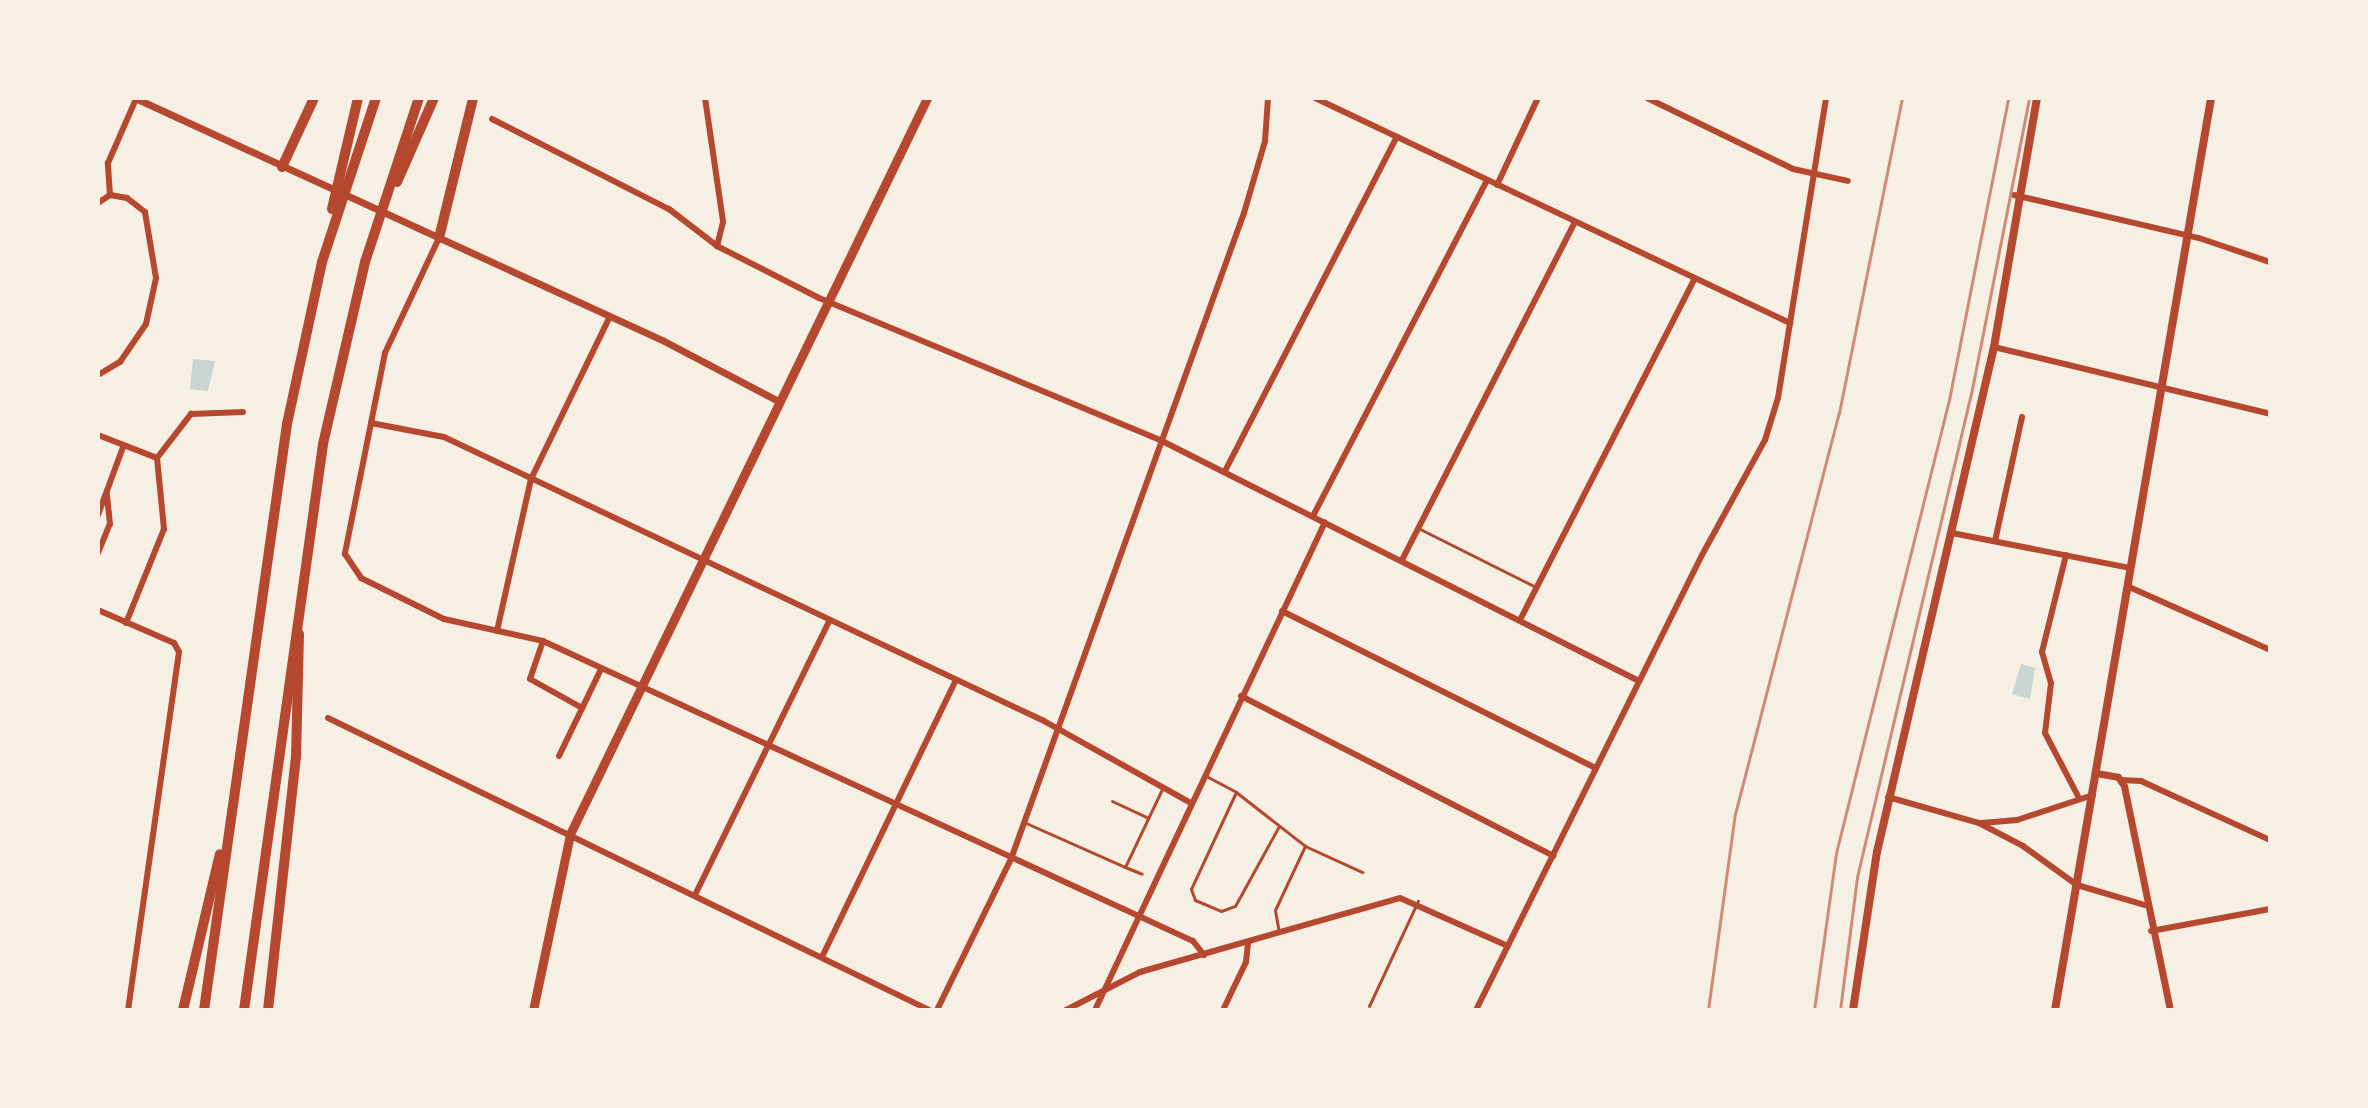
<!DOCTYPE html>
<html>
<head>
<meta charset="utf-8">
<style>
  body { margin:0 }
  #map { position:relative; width:2368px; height:1108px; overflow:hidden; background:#f6efe4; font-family:Mulish,sans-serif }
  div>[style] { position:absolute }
  .water>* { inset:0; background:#c9d6d2 }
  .service>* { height:3px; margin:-1.5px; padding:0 1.5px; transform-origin:1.5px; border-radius:1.5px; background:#b5482f }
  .minor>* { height:6px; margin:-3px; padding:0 3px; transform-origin:3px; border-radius:3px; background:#b5482f }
  .tertiary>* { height:7px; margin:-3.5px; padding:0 3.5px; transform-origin:3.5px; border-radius:3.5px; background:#b5482f }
  .secondary>* { height:8px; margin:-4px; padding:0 4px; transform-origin:4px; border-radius:4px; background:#b5482f }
  .primary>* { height:9px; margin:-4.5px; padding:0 4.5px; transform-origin:4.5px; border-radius:4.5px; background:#b5482f }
  .motorway>* { height:10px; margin:-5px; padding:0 5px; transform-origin:5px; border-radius:5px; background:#b5482f }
  .rail>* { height:3px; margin:-1.5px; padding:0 1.5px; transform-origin:1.5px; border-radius:1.5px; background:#cf8b77 }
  span { translate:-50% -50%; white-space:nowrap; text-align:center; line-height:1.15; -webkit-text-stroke:7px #f6efe4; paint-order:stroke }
  .frame { position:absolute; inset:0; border:100px solid #f6efe4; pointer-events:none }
</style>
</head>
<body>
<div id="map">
  <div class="water">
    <div style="clip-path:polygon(193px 359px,215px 361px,208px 391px,190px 389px)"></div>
    <div style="clip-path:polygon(2021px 664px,2035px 668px,2030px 699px,2012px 694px)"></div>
  </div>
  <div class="service">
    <div style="left:1418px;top:528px;width:132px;rotate:26.6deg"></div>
    <div style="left:1208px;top:777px;width:32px;rotate:28deg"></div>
    <div style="left:1236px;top:792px;width:88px;rotate:38deg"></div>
    <div style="left:1305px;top:846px;width:63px;rotate:24.5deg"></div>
    <div style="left:1236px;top:792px;width:107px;rotate:114.9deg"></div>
    <div style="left:1191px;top:889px;width:12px;rotate:70deg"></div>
    <div style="left:1195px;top:900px;width:28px;rotate:23deg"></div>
    <div style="left:1221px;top:911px;width:15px;rotate:-20deg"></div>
    <div style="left:1235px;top:906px;width:91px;rotate:-61.2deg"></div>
    <div style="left:1112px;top:801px;width:40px;rotate:25deg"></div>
    <div style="left:1026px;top:823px;width:108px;rotate:24deg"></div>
    <div style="left:1125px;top:867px;width:89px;rotate:-64.6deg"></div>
    <div style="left:1125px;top:867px;width:18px;rotate:22deg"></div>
    <div style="left:1279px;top:933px;width:23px;rotate:-100deg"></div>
    <div style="left:1275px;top:910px;width:71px;rotate:-64.9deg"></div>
    <div style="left:1369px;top:1006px;width:116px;rotate:-65deg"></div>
  </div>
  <div class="minor">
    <div style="left:705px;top:98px;width:125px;rotate:81.7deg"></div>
    <div style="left:723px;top:222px;width:25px;rotate:104deg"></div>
    <div style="left:1315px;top:98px;width:526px;rotate:25.35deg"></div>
    <div style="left:1647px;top:98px;width:162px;rotate:25.9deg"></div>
    <div style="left:1793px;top:169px;width:56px;rotate:12.3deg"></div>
    <div style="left:492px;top:119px;width:199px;rotate:27deg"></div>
    <div style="left:669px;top:209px;width:61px;rotate:37.6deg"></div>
    <div style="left:717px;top:246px;width:114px;rotate:27deg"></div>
    <div style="left:819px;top:298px;width:372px;rotate:22.6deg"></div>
    <div style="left:1162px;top:441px;width:534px;rotate:26.71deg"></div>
    <div style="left:1497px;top:185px;width:96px;rotate:-64.8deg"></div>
    <div style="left:2014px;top:195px;width:190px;rotate:13.1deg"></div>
    <div style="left:2199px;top:238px;width:75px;rotate:18.7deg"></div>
    <div style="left:98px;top:203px;width:14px;rotate:-34deg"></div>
    <div style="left:110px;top:195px;width:32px;rotate:-94deg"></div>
    <div style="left:108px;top:163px;width:70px;rotate:-66.4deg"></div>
    <div style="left:439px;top:238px;width:127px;rotate:115.2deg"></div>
    <div style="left:385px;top:353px;width:205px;rotate:101.3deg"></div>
    <div style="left:345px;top:554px;width:29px;rotate:56deg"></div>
    <div style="left:361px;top:578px;width:93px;rotate:26.3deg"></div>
    <div style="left:444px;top:619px;width:101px;rotate:12.5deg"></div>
    <div style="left:543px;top:641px;width:716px;rotate:24.78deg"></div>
    <div style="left:1193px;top:941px;width:18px;rotate:52deg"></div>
    <div style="left:1994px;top:347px;width:284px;rotate:13.6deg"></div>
    <div style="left:98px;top:375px;width:26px;rotate:-31deg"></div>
    <div style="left:120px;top:362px;width:46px;rotate:-55.6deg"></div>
    <div style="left:146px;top:324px;width:47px;rotate:-77.7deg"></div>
    <div style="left:156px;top:278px;width:67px;rotate:-99.5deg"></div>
    <div style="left:145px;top:212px;width:23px;rotate:-142deg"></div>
    <div style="left:127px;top:198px;width:17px;rotate:-170deg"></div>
    <div style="left:371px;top:423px;width:74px;rotate:10.9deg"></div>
    <div style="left:444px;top:437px;width:664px;rotate:25.33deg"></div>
    <div style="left:1044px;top:721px;width:168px;rotate:29.2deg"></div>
    <div style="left:98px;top:435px;width:63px;rotate:21.3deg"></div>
    <div style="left:1225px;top:471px;width:376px;rotate:-62.8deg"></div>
    <div style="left:98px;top:515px;width:72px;rotate:-69.8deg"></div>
    <div style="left:1313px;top:516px;width:378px;rotate:-62.6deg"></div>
    <div style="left:1952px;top:533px;width:181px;rotate:11.1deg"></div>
    <div style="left:1995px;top:541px;width:127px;rotate:-77.7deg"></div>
    <div style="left:98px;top:553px;width:31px;rotate:-68deg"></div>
    <div style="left:110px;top:524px;width:31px;rotate:-96deg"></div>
    <div style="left:2066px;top:555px;width:100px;rotate:103.9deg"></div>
    <div style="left:2042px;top:652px;width:32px;rotate:74deg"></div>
    <div style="left:2051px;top:683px;width:50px;rotate:96.8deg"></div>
    <div style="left:2045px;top:733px;width:71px;rotate:62.4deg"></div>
    <div style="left:1402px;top:560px;width:380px;rotate:-62.9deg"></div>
    <div style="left:2127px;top:586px;width:157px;rotate:24.1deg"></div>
    <div style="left:98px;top:610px;width:83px;rotate:23.5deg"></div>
    <div style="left:174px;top:643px;width:10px;rotate:61deg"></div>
    <div style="left:179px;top:652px;width:362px;rotate:98.1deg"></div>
    <div style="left:1282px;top:611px;width:350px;rotate:26.6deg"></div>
    <div style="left:1520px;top:620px;width:382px;rotate:-62.9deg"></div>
    <div style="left:126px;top:623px;width:101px;rotate:-68deg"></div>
    <div style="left:164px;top:529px;width:71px;rotate:-95.6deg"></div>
    <div style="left:157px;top:458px;width:56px;rotate:-52.3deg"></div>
    <div style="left:191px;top:414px;width:52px;rotate:-2.2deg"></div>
    <div style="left:497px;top:631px;width:156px;rotate:-77.4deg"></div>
    <div style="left:531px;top:479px;width:181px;rotate:-64.1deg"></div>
    <div style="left:543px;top:641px;width:40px;rotate:108.9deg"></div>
    <div style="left:530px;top:679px;width:60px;rotate:29.1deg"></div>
    <div style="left:1241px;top:696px;width:351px;rotate:27.1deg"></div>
    <div style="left:328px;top:718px;width:668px;rotate:25.91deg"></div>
    <div style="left:559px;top:756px;width:97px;rotate:-64.2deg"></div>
    <div style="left:2121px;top:780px;width:20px;rotate:3deg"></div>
    <div style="left:2141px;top:781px;width:142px;rotate:24.6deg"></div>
    <div style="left:1888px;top:797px;width:95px;rotate:15.9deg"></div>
    <div style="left:1979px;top:823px;width:50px;rotate:27.6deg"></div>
    <div style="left:2023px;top:846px;width:67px;rotate:35.8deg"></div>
    <div style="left:2077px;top:885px;width:71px;rotate:16.4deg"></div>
    <div style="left:1982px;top:823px;width:35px;rotate:-5deg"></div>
    <div style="left:2017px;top:820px;width:80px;rotate:-18.2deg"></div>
    <div style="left:695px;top:895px;width:304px;rotate:-63.9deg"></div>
    <div style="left:2151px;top:931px;width:121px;rotate:-10.5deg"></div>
    <div style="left:822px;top:957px;width:308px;rotate:-64.2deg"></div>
    <div style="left:937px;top:1010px;width:168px;rotate:-63.9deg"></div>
    <div style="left:1011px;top:859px;width:687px;rotate:-70.17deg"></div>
    <div style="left:1244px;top:213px;width:75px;rotate:-73.7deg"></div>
    <div style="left:1265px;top:141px;width:43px;rotate:-86deg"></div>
    <div style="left:1066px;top:1010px;width:83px;rotate:-27.2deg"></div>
    <div style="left:1140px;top:972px;width:270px;rotate:-15.9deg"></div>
    <div style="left:1400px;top:898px;width:118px;rotate:24deg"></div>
    <div style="left:1095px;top:1010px;width:539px;rotate:-64.76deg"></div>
    <div style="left:1223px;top:1010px;width:53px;rotate:-64.4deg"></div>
    <div style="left:1246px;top:962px;width:19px;rotate:-84deg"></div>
    <div style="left:1476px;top:1010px;width:508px;rotate:-63.59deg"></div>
    <div style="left:1702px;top:555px;width:131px;rotate:-61.3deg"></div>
    <div style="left:1765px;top:440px;width:44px;rotate:-72.8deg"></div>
    <div style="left:1778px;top:398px;width:304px;rotate:-80.9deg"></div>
  </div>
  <div class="tertiary">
    <div style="left:135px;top:98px;width:582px;rotate:24.67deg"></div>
    <div style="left:664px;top:341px;width:131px;rotate:27.7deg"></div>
    <div style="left:2096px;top:773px;width:22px;rotate:10deg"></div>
    <div style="left:2118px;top:777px;width:11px;rotate:56deg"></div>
    <div style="left:2124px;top:786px;width:229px;rotate:78.4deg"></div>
  </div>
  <div class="secondary">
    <div style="left:1853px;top:1010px;width:160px;rotate:-81.4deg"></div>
    <div style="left:1877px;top:852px;width:518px;rotate:-76.96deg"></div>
    <div style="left:1994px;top:347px;width:253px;rotate:-80.2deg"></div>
    <div style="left:2055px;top:1010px;width:925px;rotate:-80.29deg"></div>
  </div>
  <div class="primary">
    <div style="left:533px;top:1010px;width:180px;rotate:-78.1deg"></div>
    <div style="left:570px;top:834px;width:818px;rotate:-64.12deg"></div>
  </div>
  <div class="motorway">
    <div style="left:282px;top:167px;width:76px;rotate:-65.1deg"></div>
    <div style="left:397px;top:182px;width:92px;rotate:-66.2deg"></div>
    <div style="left:332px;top:209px;width:114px;rotate:-76.8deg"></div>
    <div style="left:439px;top:238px;width:144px;rotate:-76.3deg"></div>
    <div style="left:183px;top:1010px;width:160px;rotate:-76.7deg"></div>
    <div style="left:204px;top:1010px;width:592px;rotate:-81.94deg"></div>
    <div style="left:287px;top:424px;width:166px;rotate:-77.8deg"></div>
    <div style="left:322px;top:262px;width:173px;rotate:-71.8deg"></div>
    <div style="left:244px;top:1010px;width:571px;rotate:-82.05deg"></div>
    <div style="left:323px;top:444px;width:187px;rotate:-77deg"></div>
    <div style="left:365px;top:262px;width:173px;rotate:-71.8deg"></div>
    <div style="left:268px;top:1010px;width:255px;rotate:-83.7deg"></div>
    <div style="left:296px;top:757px;width:123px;rotate:-88.6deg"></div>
  </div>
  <div class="rail">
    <div style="left:1708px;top:1010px;width:198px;rotate:-82.2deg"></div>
    <div style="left:1735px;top:814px;width:414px;rotate:-75.5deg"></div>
    <div style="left:1839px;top:413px;width:321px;rotate:-78.7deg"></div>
    <div style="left:1814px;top:1010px;width:159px;rotate:-82deg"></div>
    <div style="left:1836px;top:853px;width:467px;rotate:-76deg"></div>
    <div style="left:1949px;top:400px;width:308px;rotate:-78.9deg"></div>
    <div style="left:1840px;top:1010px;width:134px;rotate:-82.7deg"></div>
    <div style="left:1857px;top:877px;width:501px;rotate:-76.74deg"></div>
    <div style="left:1972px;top:389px;width:297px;rotate:-78.9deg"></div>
  </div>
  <div class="frame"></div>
</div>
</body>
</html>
